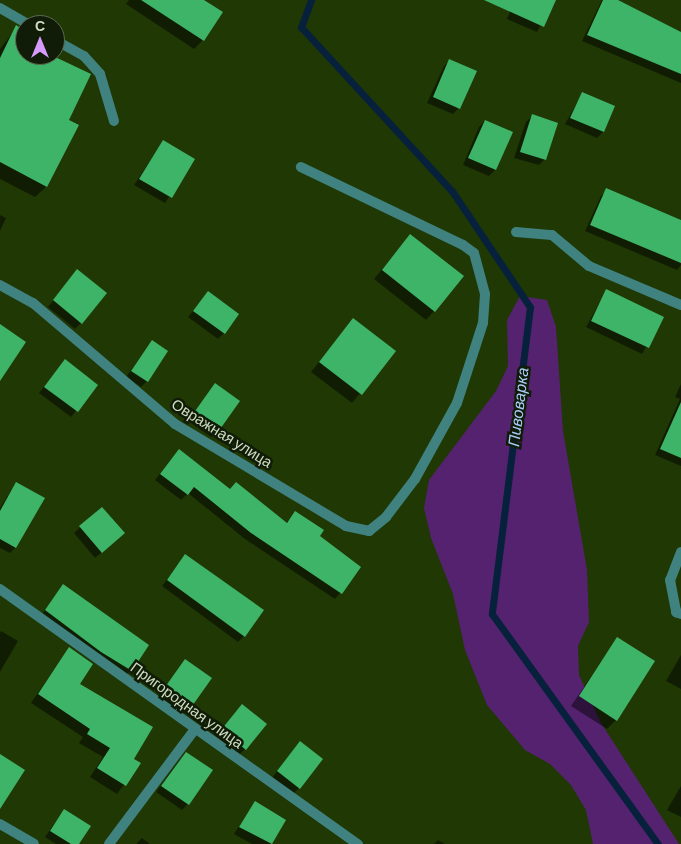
<!DOCTYPE html>
<html>
<head>
<meta charset="utf-8">
<style>
  body { margin:0 }
  #map { position:relative; width:681px; height:844px; overflow:hidden; background:#203804; font-family:Barlow,sans-serif }
  div>[style] { position:absolute }
  .green>* { inset:0; background:#55226f }
  .shadow>* { inset:0; background:#0007 }
  .stream>* { height:7px; margin:-3.5px; padding:0 3.5px; transform-origin:3.5px; border-radius:3.5px; background:#07213c }
  .building>* { inset:0; background:#3eb469 }
  .service>* { height:10px; margin:-5px; padding:0 5px; transform-origin:5px; border-radius:5px; background:#3f827f }
  .minor>* { height:10px; margin:-5px; padding:0 5px; transform-origin:5px; border-radius:5px; background:#3f827f }
  span { translate:-50% -50%; white-space:nowrap; text-align:center; line-height:1.15; -webkit-text-stroke:5px #111c08; paint-order:stroke }
  .street-label { font-size:15px; color:#cdddc1 }
  .water-label { font-size:16px; color:#a7ccf7; font-style:italic }
  .north { position:absolute; left:15px; top:15px; width:50px; height:50px; box-sizing:border-box; background:#111c08; border:1px solid #5c6952; border-radius:50%; rotate:0deg; font-size:14px; font-weight:700; line-height:20px; text-align:center; color:#cdddc1 }
  .north::after { content:''; display:block; margin:auto; width:18px; height:22px; background:#d69bfa; clip-path:polygon(50% 0,100% 100%,50% 72%,0 100%) }
</style>
</head>
<body>
<div id="map">
  <div class="green">
    <div style="clip-path:polygon(520px 296px,547px 300px,556px 327px,563px 431px,587px 570px,589px 622px,578px 646px,579px 675px,601px 723px,679px 844px,593px 844px,586px 810px,571px 785px,550px 764px,525px 750px,487px 705px,465px 650px,453px 594px,431px 538px,424px 508px,429px 480px,496px 391px,508px 366px,507px 320px)"></div>
  </div>
  <div class="shadow">
    <div style="clip-path:polygon(129px 0,202px 0,203px 40px,194px 49px,126px 4px)"></div>
    <div style="clip-path:polygon(515px 0,554px 0,537px 32px,507px 19px)"></div>
    <div style="clip-path:polygon(602px 0,615px 0,681px 32px,681px 83px,582px 41px)"></div>
    <div style="clip-path:polygon(14px 31px,25px 36px,25px 55px,48px 55px,67px 121px,77px 126px,46px 187px,35px 197px,0 179px,0 49px)"></div>
    <div style="clip-path:polygon(450px 60px,459px 108px,453px 114px,427px 103px,444px 66px)"></div>
    <div style="clip-path:polygon(582px 94px,603px 132px,597px 138px,565px 124px)"></div>
    <div style="clip-path:polygon(532px 116px,545px 159px,539px 165px,514px 158px,526px 122px)"></div>
    <div style="clip-path:polygon(485px 121px,511px 132px,495px 170px,489px 176px,463px 165px,479px 127px)"></div>
    <div style="clip-path:polygon(163px 141px,194px 159px,165px 203px,134px 185px)"></div>
    <div style="clip-path:polygon(607px 190px,681px 220px,681px 265px,677px 270px,585px 231px,601px 196px)"></div>
    <div style="clip-path:polygon(0 215px,6px 218px,0 231px)"></div>
    <div style="clip-path:polygon(411px 235px,434px 311px,426px 320px,374px 279px)"></div>
    <div style="clip-path:polygon(72px 277px,81px 323px,75px 329px,48px 307px)"></div>
    <div style="clip-path:polygon(606px 291px,663px 318px,642px 354px,586px 327px)"></div>
    <div style="clip-path:polygon(208px 293px,224px 333px,218px 339px,188px 317px)"></div>
    <div style="clip-path:polygon(353px 319px,394px 351px,352px 403px,311px 372px)"></div>
    <div style="clip-path:polygon(152px 341px,147px 381px,141px 387px,126px 377px)"></div>
    <div style="clip-path:polygon(65px 361px,96px 385px,71px 417px,39px 393px)"></div>
    <div style="clip-path:polygon(681px 384px,681px 466px,655px 455px,680px 399px,675px 397px)"></div>
    <div style="clip-path:polygon(215px 385px,217px 431px,211px 437px,188px 421px)"></div>
    <div style="clip-path:polygon(173px 457px,286px 523px,295px 513px,318px 537px,360px 568px,335px 599px,245px 539px,188px 493px,181px 500px,155px 480px)"></div>
    <div style="clip-path:polygon(16px 483px,15px 548px,10px 553px,0 548px,0 508px)"></div>
    <div style="clip-path:polygon(101px 508px,117px 539px,95px 558px,74px 533px)"></div>
    <div style="clip-path:polygon(185px 556px,244px 636px,238px 642px,162px 586px)"></div>
    <div style="clip-path:polygon(58px 592px,131px 670px,125px 676px,40px 617px)"></div>
    <div style="clip-path:polygon(1px 631px,18px 641px,0 672px,0 633px)"></div>
    <div style="clip-path:polygon(617px 639px,616px 720px,607px 729px,571px 706px)"></div>
    <div style="clip-path:polygon(69px 648px,78px 684px,132px 759px,139px 764px,117px 794px,90px 777px,103px 757px,79px 743px,83px 737px,31px 703px)"></div>
    <div style="clip-path:polygon(681px 655px,681px 689px,666px 681px)"></div>
    <div style="clip-path:polygon(185px 661px,210px 678px,183px 714px,158px 696px)"></div>
    <div style="clip-path:polygon(236px 712px,245px 749px,239px 755px,216px 736px)"></div>
    <div style="clip-path:polygon(294px 749px,299px 788px,293px 794px,272px 778px)"></div>
    <div style="clip-path:polygon(180px 760px,188px 804px,182px 810px,156px 792px)"></div>
    <div style="clip-path:polygon(681px 786px,681px 817px,667px 810px)"></div>
    <div style="clip-path:polygon(255px 802px,284px 820px,271px 844px,252px 844px,234px 834px)"></div>
    <div style="clip-path:polygon(64px 810px,78px 844px,56px 844px,45px 837px)"></div>
    <div style="clip-path:polygon(142px 838px,150px 844px,136px 844px)"></div>
    <div style="clip-path:polygon(438px 840px,445px 844px,434px 844px)"></div>
  </div>
  <div class="stream">
    <div style="left:311px;top:0;width:29px;rotate:110deg"></div>
    <div style="left:301px;top:27px;width:223px;rotate:47.4deg"></div>
    <div style="left:452px;top:191px;width:140px;rotate:56.1deg"></div>
    <div style="left:530px;top:307px;width:309px;rotate:97.1deg"></div>
    <div style="left:492px;top:614px;width:284px;rotate:54.2deg"></div>
  </div>
  <div class="building">
    <div style="clip-path:polygon(141px 0,204px 0,223px 12px,204px 41px)"></div>
    <div style="clip-path:polygon(484px 0,556px 0,544px 27px)"></div>
    <div style="clip-path:polygon(603px 0,618px 0,681px 32px,681px 74px,587px 35px)"></div>
    <div style="clip-path:polygon(16px 25px,25px 31px,25px 55px,51px 55px,91px 74px,69px 120px,79px 125px,47px 187px,0 162px,0 58px)"></div>
    <div style="clip-path:polygon(449px 59px,477px 71px,460px 109px,433px 97px)"></div>
    <div style="clip-path:polygon(582px 92px,615px 106px,604px 132px,570px 118px)"></div>
    <div style="clip-path:polygon(532px 114px,558px 123px,546px 160px,520px 152px)"></div>
    <div style="clip-path:polygon(485px 120px,513px 132px,496px 170px,468px 158px)"></div>
    <div style="clip-path:polygon(163px 140px,195px 159px,172px 198px,139px 179px)"></div>
    <div style="clip-path:polygon(606px 188px,681px 220px,681px 263px,590px 225px)"></div>
    <div style="clip-path:polygon(410px 234px,464px 276px,435px 312px,382px 270px)"></div>
    <div style="clip-path:polygon(77px 269px,107px 293px,82px 324px,53px 300px)"></div>
    <div style="clip-path:polygon(606px 289px,664px 317px,649px 348px,591px 321px)"></div>
    <div style="clip-path:polygon(208px 291px,239px 314px,225px 334px,193px 311px)"></div>
    <div style="clip-path:polygon(353px 318px,396px 351px,362px 395px,319px 362px)"></div>
    <div style="clip-path:polygon(0 324px,26px 342px,0 381px)"></div>
    <div style="clip-path:polygon(152px 340px,168px 351px,148px 382px,131px 371px)"></div>
    <div style="clip-path:polygon(65px 359px,98px 385px,78px 412px,44px 387px)"></div>
    <div style="clip-path:polygon(215px 383px,240px 401px,218px 432px,193px 414px)"></div>
    <div style="clip-path:polygon(681px 402px,681px 458px,660px 449px)"></div>
    <div style="clip-path:polygon(179px 449px,230px 489px,236px 482px,287px 523px,295px 511px,324px 530px,320px 536px,361px 567px,342px 594px,251px 533px,194px 487px,188px 495px,160px 474px)"></div>
    <div style="clip-path:polygon(16px 482px,45px 498px,16px 548px,0 539px,0 511px)"></div>
    <div style="clip-path:polygon(102px 507px,125px 533px,102px 553px,79px 526px)"></div>
    <div style="clip-path:polygon(185px 554px,264px 610px,245px 637px,167px 580px)"></div>
    <div style="clip-path:polygon(63px 584px,149px 645px,132px 671px,101px 652px,45px 610px)"></div>
    <div style="clip-path:polygon(617px 637px,655px 661px,617px 721px,579px 696px)"></div>
    <div style="clip-path:polygon(69px 647px,93px 664px,80px 684px,153px 727px,134px 759px,141px 763px,126px 786px,97px 768px,110px 748px,87px 734px,90px 729px,38px 694px)"></div>
    <div style="clip-path:polygon(185px 659px,212px 678px,190px 709px,163px 690px)"></div>
    <div style="clip-path:polygon(242px 704px,267px 724px,246px 750px,221px 730px)"></div>
    <div style="clip-path:polygon(300px 741px,323px 759px,300px 789px,277px 771px)"></div>
    <div style="clip-path:polygon(186px 752px,213px 770px,189px 805px,161px 786px)"></div>
    <div style="clip-path:polygon(0 754px,25px 770px,0 809px)"></div>
    <div style="clip-path:polygon(255px 801px,286px 820px,272px 844px,239px 827px)"></div>
    <div style="clip-path:polygon(64px 809px,91px 826px,79px 844px,71px 844px,50px 831px)"></div>
  </div>
  <div class="service">
    <div style="left:0;top:8px;width:34px;rotate:30deg"></div>
    <div style="left:55px;top:40px;width:33px;rotate:29deg"></div>
    <div style="left:84px;top:56px;width:24px;rotate:48deg"></div>
    <div style="left:100px;top:74px;width:49px;rotate:73.4deg"></div>
  </div>
  <div class="minor">
    <div style="left:516px;top:232px;width:36px;rotate:5deg"></div>
    <div style="left:552px;top:235px;width:48px;rotate:40deg"></div>
    <div style="left:589px;top:266px;width:100px;rotate:23deg"></div>
    <div style="left:0;top:285px;width:38px;rotate:29deg"></div>
    <div style="left:33px;top:303px;width:187px;rotate:40.4deg"></div>
    <div style="left:175px;top:424px;width:199px;rotate:30.8deg"></div>
    <div style="left:346px;top:526px;width:24px;rotate:12deg"></div>
    <div style="left:369px;top:531px;width:22px;rotate:-39deg"></div>
    <div style="left:386px;top:517px;width:48px;rotate:-52.7deg"></div>
    <div style="left:415px;top:479px;width:87px;rotate:-61.1deg"></div>
    <div style="left:457px;top:403px;width:84px;rotate:-72deg"></div>
    <div style="left:483px;top:323px;width:29px;rotate:-86deg"></div>
    <div style="left:485px;top:294px;width:42px;rotate:-105deg"></div>
    <div style="left:474px;top:253px;width:14px;rotate:-144deg"></div>
    <div style="left:463px;top:245px;width:180px;rotate:-154.3deg"></div>
    <div style="left:681px;top:552px;width:30px;rotate:111deg"></div>
    <div style="left:670px;top:580px;width:33px;rotate:79deg"></div>
    <div style="left:676px;top:612px;width:5px;rotate:22deg"></div>
    <div style="left:0;top:589px;width:440px;rotate:35.5deg"></div>
    <div style="left:0;top:824px;width:39px;rotate:30deg"></div>
    <div style="left:109px;top:844px;width:144px;rotate:-53.2deg"></div>
  </div>
  <div class="street-label">
    <span style="left:222px;top:433px;rotate:32deg">Овражная улица</span>
    <span style="left:187px;top:705px;rotate:36deg">Пригородная улица</span>
  </div>
  <div class="water-label">
    <span style="left:518px;top:407px;rotate:-83deg">Пивоварка</span>
  </div>
  <div class="north">С</div>
</div>
</body>
</html>
